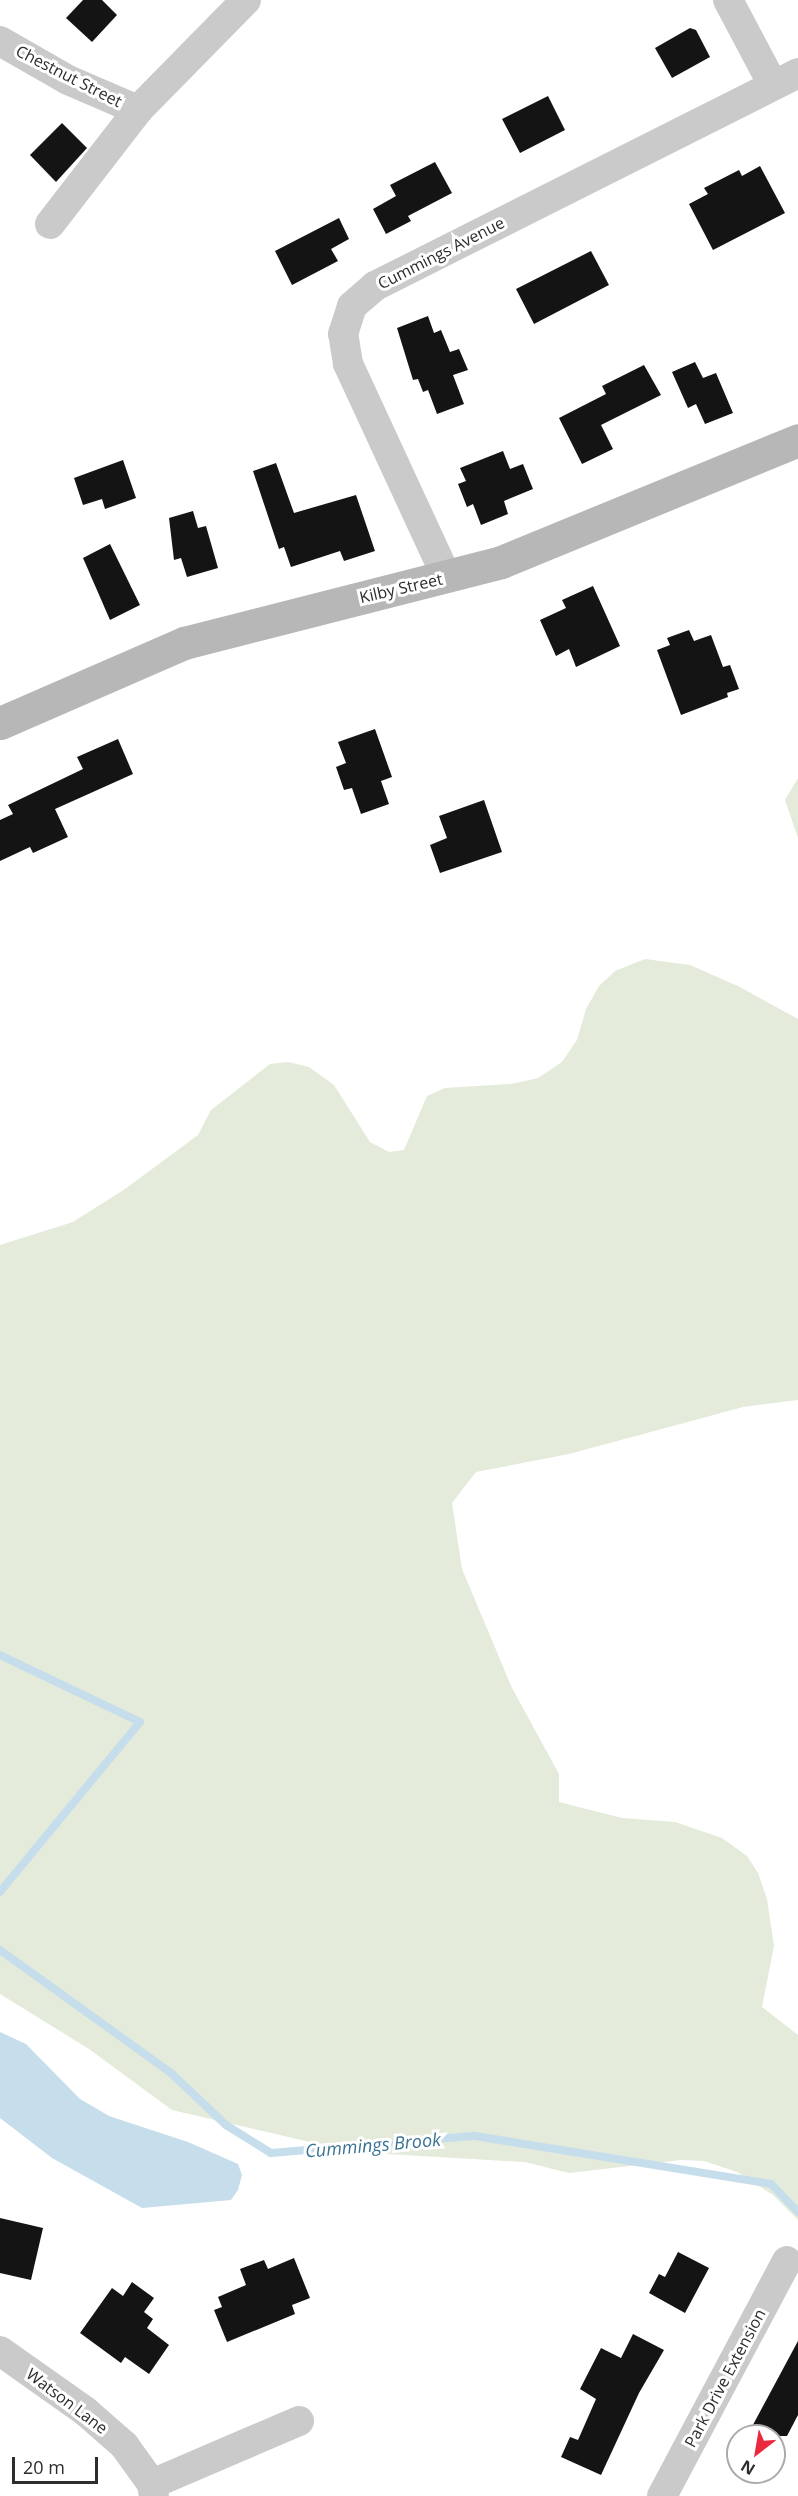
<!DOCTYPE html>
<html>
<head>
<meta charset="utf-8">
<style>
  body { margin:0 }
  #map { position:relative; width:798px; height:2496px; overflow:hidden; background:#fff; font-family:"Open Sans",sans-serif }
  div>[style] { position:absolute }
  .green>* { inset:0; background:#e4ebda }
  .water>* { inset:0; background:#c6deec }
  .stream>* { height:8px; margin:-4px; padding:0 4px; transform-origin:4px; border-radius:4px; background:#c6deec }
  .building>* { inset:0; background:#141414 }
  .street>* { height:30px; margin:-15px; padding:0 15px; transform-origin:15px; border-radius:15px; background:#cacaca }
  .secondary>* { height:33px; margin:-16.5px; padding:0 16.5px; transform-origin:16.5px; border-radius:16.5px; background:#b7b7b7 }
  span { translate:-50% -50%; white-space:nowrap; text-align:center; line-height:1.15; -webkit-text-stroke:6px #fff; paint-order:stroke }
  .street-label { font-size:16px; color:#2d2d2d }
  .water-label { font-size:18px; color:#397292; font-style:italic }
  .north { position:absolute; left:726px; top:2424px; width:60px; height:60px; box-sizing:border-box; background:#fff; border:2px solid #ababab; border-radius:50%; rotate:211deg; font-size:16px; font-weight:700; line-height:24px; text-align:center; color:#2d2d2d }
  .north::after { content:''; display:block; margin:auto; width:21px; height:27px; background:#ea293e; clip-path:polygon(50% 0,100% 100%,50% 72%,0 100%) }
  .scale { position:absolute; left:12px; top:2457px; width:86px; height:27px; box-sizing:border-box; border:3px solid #2d2d2d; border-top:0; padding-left:8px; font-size:18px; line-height:21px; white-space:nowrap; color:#2d2d2d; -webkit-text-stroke:4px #fff; paint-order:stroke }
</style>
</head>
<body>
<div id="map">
  <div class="green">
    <div style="clip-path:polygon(798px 778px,798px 838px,785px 800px)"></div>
    <div style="clip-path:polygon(645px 959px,690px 965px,740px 987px,798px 1019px,798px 1400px,743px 1407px,569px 1454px,476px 1472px,452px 1503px,462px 1569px,512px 1688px,559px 1774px,559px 1802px,622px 1818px,675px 1822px,722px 1838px,747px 1856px,758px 1873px,767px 1899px,774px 1946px,762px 2007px,798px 2035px,798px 2220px,773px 2195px,737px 2172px,704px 2161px,681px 2160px,569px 2173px,525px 2162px,353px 2152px,172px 2110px,89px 2049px,0 1994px,0 1245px,73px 1222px,125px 1189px,198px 1135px,211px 1110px,270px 1064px,288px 1062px,309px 1067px,334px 1085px,370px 1142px,389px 1152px,404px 1150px,427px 1096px,445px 1088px,511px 1084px,538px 1078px,562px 1062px,577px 1040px,586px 1009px,599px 986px,615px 971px)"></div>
  </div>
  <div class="water">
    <div style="clip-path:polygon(0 2032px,26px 2044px,80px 2099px,109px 2116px,188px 2142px,238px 2164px,242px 2175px,238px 2190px,231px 2200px,142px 2208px,52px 2158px,0 2118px)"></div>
  </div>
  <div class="stream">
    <div style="left:0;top:1655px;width:155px;rotate:25.6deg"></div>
    <div style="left:140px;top:1722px;width:220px;rotate:129.5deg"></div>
    <div style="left:0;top:1950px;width:211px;rotate:35.7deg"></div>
    <div style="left:171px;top:2073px;width:76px;rotate:43.4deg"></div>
    <div style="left:226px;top:2125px;width:53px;rotate:31.9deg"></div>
    <div style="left:271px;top:2153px;width:205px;rotate:-4.8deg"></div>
    <div style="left:475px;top:2136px;width:300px;rotate:9.2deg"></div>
    <div style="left:771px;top:2184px;width:39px;rotate:46deg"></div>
  </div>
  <div class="building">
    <div style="clip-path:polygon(83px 0,102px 0,117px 15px,92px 42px,66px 18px)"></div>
    <div style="clip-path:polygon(690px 28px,696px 30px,710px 57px,672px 78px,655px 48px)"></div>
    <div style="clip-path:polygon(548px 96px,565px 130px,520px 153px,502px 119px)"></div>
    <div style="clip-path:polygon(62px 123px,87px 148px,56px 182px,30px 155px)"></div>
    <div style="clip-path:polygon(435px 162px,452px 193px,408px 216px,411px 221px,386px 234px,373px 209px,396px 196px,390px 185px)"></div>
    <div style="clip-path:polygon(760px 166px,785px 213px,713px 250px,689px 204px,708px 194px,704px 188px,739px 170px,742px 176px)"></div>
    <div style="clip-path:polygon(339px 218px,349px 239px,331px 249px,338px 261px,292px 285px,275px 251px)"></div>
    <div style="clip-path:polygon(591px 251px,609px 285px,534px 324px,516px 289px)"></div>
    <div style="clip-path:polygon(428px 316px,434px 333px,441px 330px,450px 352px,459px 349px,468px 370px,453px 375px,464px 404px,437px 414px,428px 390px,423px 392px,418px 379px,413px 380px,397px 328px)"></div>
    <div style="clip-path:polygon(695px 362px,703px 378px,716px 373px,733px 413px,705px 424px,696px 404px,688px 408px,672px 372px)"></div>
    <div style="clip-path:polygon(644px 365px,661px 395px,601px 425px,613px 449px,582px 464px,559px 418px,606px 394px,602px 386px)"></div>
    <div style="clip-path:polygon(503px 451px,510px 469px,523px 464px,533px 489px,504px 501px,508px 514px,481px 525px,473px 504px,467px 507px,458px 484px,466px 481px,460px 468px)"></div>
    <div style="clip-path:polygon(123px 460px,136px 498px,105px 509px,102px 499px,83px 505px,74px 478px)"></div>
    <div style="clip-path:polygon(276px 463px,294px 513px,356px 495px,375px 551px,344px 561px,340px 551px,291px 567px,284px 547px,279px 549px,253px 471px)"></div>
    <div style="clip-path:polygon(193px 511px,198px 528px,206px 526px,218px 568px,187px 577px,181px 558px,174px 560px,169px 518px)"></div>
    <div style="clip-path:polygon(110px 544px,140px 605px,110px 620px,83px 558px)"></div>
    <div style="clip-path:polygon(593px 586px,620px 646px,576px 667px,569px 649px,556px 656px,540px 620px,566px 608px,562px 600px)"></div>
    <div style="clip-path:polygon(689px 630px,694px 641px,711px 635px,723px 667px,730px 665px,739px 689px,727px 693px,728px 697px,681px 715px,657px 650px,670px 645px,667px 638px)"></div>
    <div style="clip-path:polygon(375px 729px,392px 777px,381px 781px,389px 804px,361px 814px,352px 788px,344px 790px,336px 767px,346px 763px,338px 742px)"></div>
    <div style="clip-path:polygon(118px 739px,133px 774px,55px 809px,68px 837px,33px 853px,30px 847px,0 861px,0 820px,13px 814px,8px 805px,83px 769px,77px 757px)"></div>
    <div style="clip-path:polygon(484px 800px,502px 852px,440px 873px,430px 845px,447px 838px,439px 816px)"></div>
    <div style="clip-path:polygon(0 2218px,43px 2228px,31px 2280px,0 2273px)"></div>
    <div style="clip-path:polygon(678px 2252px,709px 2268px,685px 2313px,649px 2293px,659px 2274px,665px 2277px)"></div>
    <div style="clip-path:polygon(294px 2258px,310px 2298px,292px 2305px,295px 2314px,227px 2342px,214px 2310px,222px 2307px,218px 2297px,246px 2285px,240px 2269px,264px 2260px,268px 2269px)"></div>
    <div style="clip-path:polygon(132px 2282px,154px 2298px,144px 2312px,153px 2319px,147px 2328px,169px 2345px,149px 2374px,125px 2357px,121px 2363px,80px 2333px,112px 2288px,123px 2296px)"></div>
    <div style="clip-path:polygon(633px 2334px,664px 2350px,639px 2393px,601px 2475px,561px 2457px,570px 2437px,578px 2440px,596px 2399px,580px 2389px,601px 2348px,621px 2358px)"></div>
    <div style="clip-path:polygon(798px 2341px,798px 2415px,787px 2436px,747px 2436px)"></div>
  </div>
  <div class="street">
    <div style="left:728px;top:0;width:96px;rotate:62.1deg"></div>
    <div style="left:0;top:41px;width:78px;rotate:29.8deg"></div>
    <div style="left:68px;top:80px;width:76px;rotate:23.2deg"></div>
    <div style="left:50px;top:224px;width:144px;rotate:-52.3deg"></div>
    <div style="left:138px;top:110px;width:154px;rotate:-45.5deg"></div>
    <div style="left:447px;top:578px;width:236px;rotate:-114.8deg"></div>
    <div style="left:348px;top:364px;width:30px;rotate:-99deg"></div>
    <div style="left:343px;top:334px;width:29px;rotate:-72deg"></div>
    <div style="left:352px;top:306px;width:30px;rotate:-41deg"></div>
    <div style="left:375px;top:286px;width:474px;rotate:-26.7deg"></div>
    <div style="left:0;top:2351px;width:104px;rotate:35.2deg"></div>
    <div style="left:85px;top:2411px;width:52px;rotate:41.1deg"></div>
    <div style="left:124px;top:2445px;width:48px;rotate:54.3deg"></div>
    <div style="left:152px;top:2484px;width:12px;rotate:81deg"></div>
    <div style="left:152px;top:2484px;width:160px;rotate:-23.2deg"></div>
    <div style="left:662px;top:2496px;width:266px;rotate:-62deg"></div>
  </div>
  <div class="secondary">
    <div style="left:0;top:723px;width:201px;rotate:-23.5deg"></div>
    <div style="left:184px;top:643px;width:327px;rotate:-14.3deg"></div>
    <div style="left:501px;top:562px;width:321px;rotate:-22.3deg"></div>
  </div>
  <div class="street-label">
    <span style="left:69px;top:76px;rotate:27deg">Chestnut Street</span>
    <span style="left:441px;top:253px;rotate:-27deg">Cummings Avenue</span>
    <span style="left:401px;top:588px;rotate:-13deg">Kilby Street</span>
    <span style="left:725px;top:2378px;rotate:-62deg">Park Drive Extension</span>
    <span style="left:67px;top:2401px;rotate:37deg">Watson Lane</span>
  </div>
  <div class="water-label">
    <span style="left:373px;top:2145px;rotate:-5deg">Cummings Brook</span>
  </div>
  <div class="north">N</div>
  <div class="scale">20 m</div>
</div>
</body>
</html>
